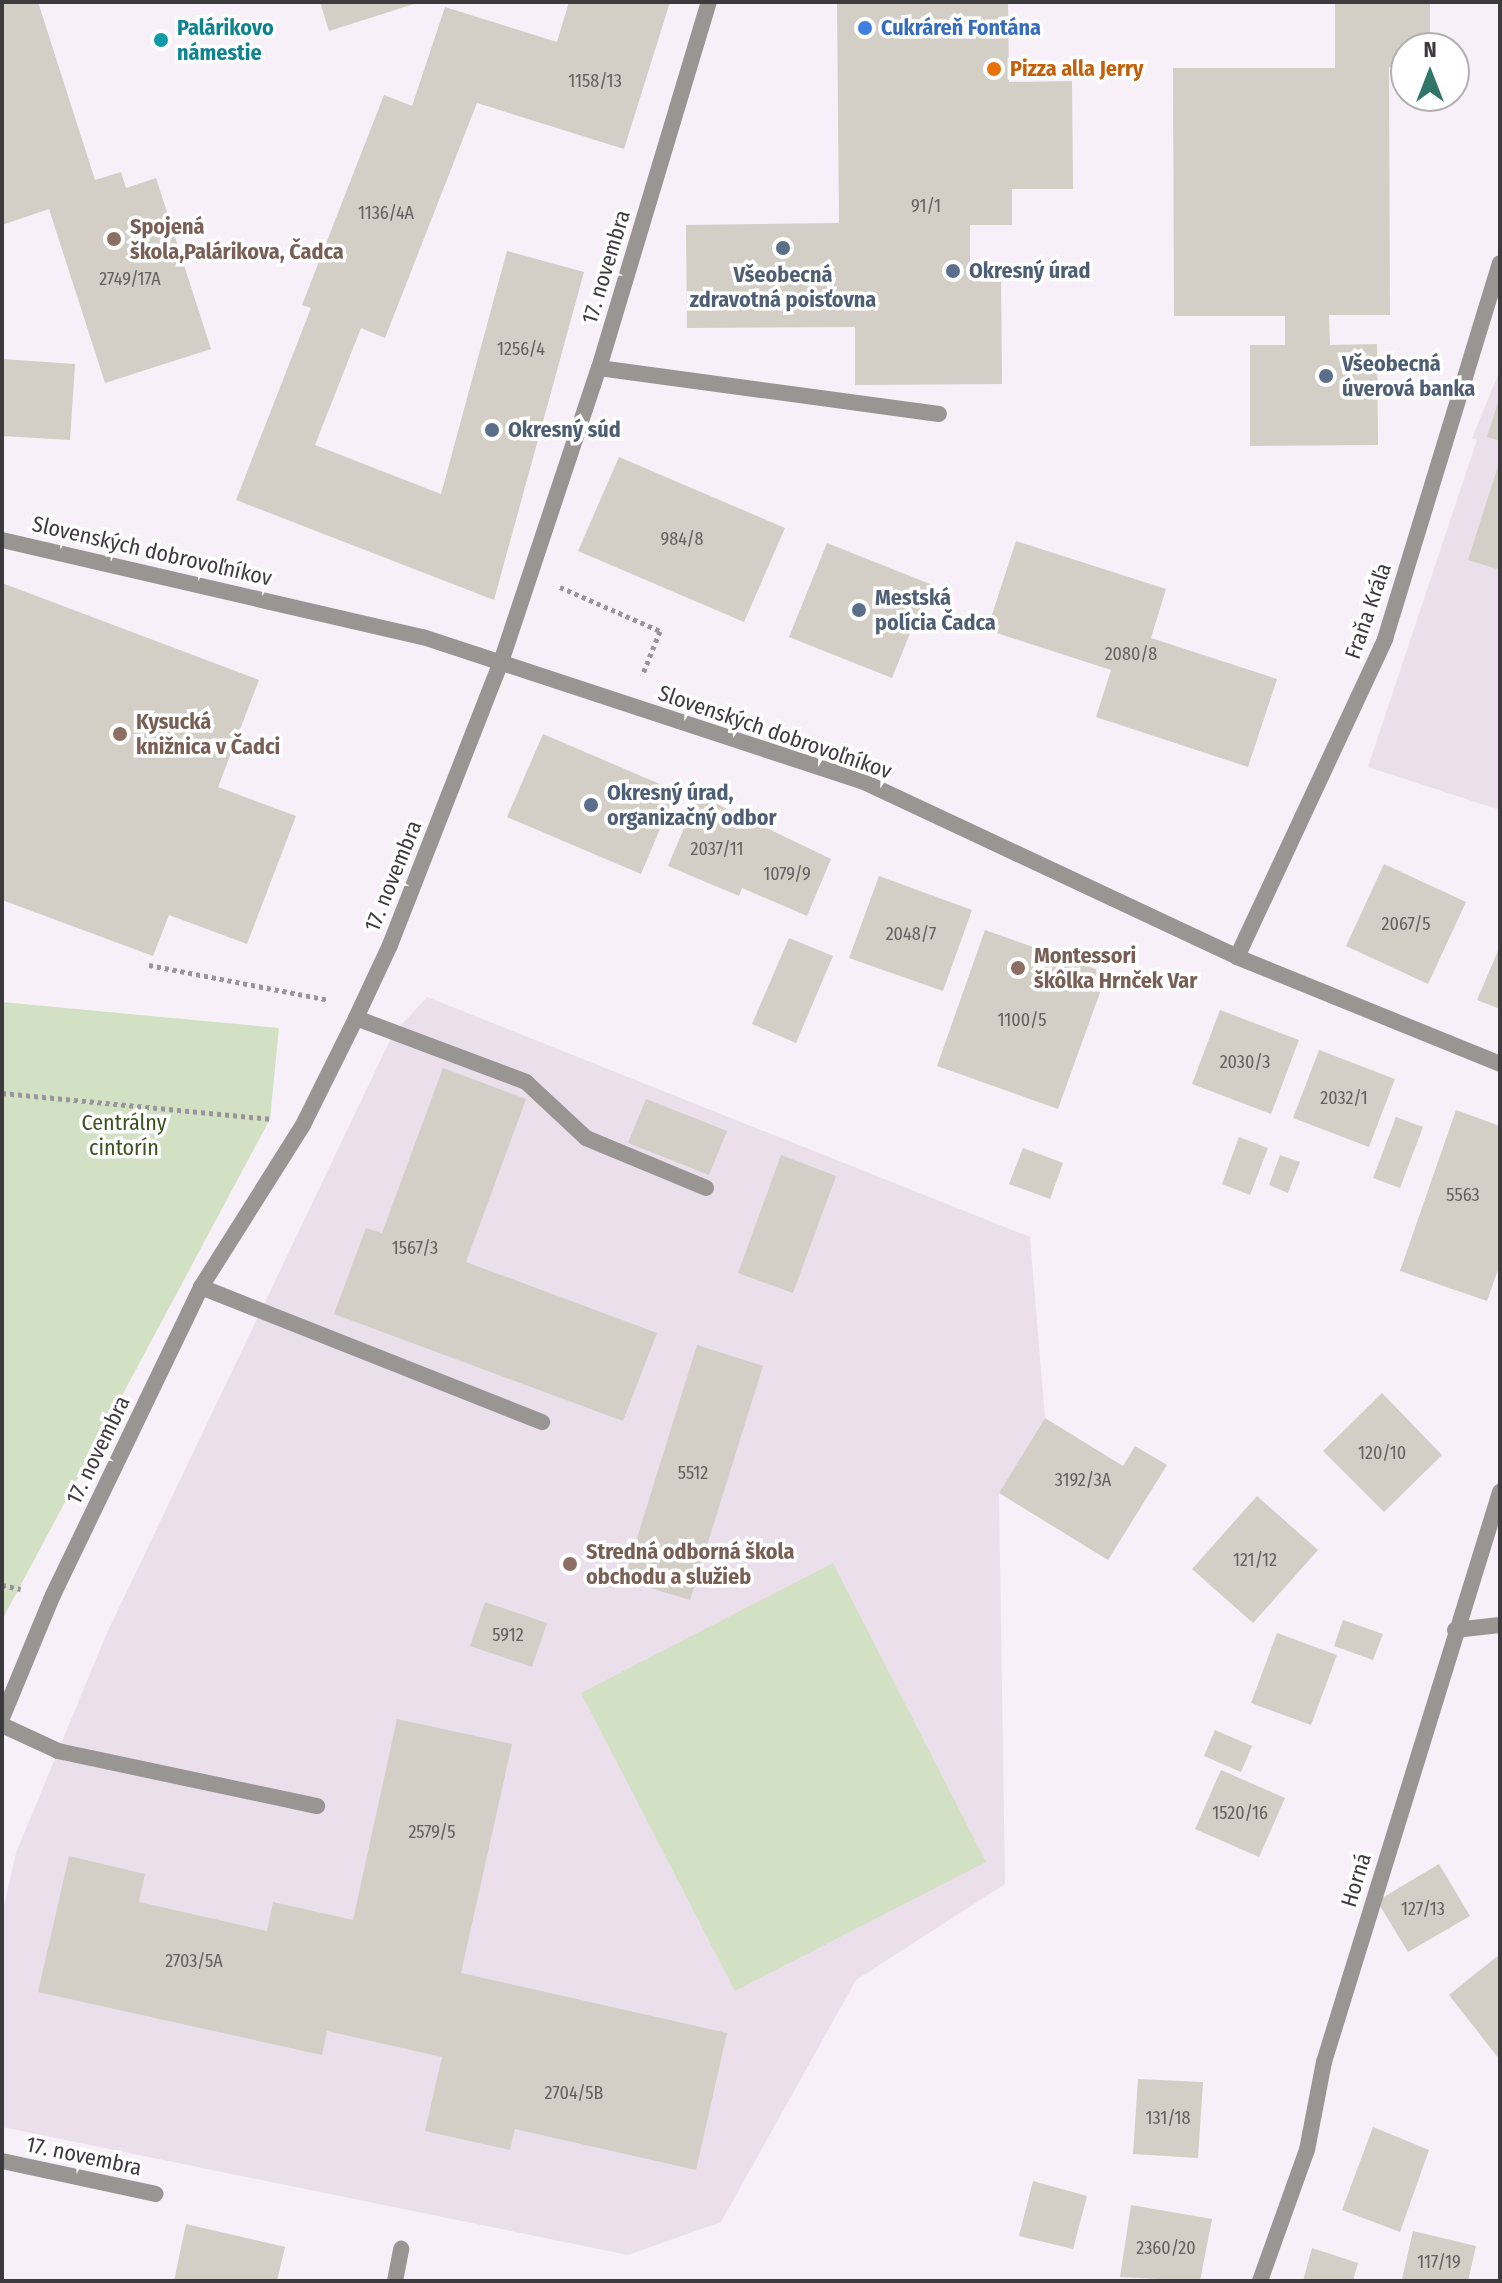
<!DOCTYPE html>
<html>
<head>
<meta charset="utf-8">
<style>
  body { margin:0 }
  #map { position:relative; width:1502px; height:2283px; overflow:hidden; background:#f7f0f8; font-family:"Fira Sans Condensed",sans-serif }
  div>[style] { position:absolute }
  .built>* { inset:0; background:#ebdfec }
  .green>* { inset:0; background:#d2e1c4 }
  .building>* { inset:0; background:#d3cec6 }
  .path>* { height:5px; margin-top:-2.5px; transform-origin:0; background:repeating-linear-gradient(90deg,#9a959a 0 4px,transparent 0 8px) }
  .service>* { height:16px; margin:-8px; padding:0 8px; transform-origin:8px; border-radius:8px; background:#999593 }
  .pedestrian>* { height:16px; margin:-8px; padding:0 8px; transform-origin:8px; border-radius:8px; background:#999593 }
  .minor>* { height:16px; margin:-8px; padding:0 8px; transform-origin:8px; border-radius:8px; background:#999593 }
  .dots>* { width:22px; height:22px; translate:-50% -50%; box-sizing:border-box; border:4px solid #fff; border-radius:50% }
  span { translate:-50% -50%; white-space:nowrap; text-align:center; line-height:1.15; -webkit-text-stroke:7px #fff; paint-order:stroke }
  .number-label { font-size:18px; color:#625f5f }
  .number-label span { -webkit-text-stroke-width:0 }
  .culture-label { font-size:22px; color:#0d838f; font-weight:700 }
  .left { translate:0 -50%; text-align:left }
  .shop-label { font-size:22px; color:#366cbe; font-weight:700 }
  .food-label { font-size:22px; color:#c56008; font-weight:700 }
  .education-label { font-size:22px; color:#785e54; font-weight:700 }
  .street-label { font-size:22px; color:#3d3a3d }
  .service-label { font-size:22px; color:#4e5e75; font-weight:700 }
  .park-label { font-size:22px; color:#3c5320 }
  .frame { position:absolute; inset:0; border:4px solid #3d3a3d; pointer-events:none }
  .north { position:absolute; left:1390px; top:32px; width:80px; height:80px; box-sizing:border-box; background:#fff; border:2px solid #b1b0b1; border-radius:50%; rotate:0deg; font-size:22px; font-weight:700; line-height:32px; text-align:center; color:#3d3a3d }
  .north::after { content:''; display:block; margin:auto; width:28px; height:36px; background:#317568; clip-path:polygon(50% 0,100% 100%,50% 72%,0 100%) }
</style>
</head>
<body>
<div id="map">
  <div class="built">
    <div style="clip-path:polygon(1500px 370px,1500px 810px,1368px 767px,1477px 440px,1472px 438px)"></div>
    <div style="clip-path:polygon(427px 997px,1030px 1237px,1045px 1418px,999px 1493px,1005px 1884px,856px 1980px,721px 2222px,628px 2255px,2px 2127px,2px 1914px,16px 1853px,106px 1635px,393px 1034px)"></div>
  </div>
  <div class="green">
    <div style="clip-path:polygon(2px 1002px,279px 1028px,270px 1119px,2px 1620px)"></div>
    <div style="clip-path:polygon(833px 1563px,986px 1862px,735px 1991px,581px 1693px)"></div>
  </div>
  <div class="building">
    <div style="clip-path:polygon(2px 2px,38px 2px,95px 180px,121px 172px,126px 188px,156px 178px,211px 349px,105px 383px,49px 209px,2px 225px)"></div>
    <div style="clip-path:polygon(320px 2px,417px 2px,417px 3px,329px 31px)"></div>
    <div style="clip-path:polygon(569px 2px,670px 2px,624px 149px,477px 103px,385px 338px,361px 328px,315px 445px,441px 494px,507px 251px,584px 272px,494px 600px,236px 500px,311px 308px,302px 305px,384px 95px,412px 106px,445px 7px,557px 42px)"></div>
    <div style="clip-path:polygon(837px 2px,1008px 2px,1009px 82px,1072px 81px,1073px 189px,1012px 189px,1012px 225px,970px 225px,970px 276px,1001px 275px,1002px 384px,855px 385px,855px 327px,687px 328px,686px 225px,839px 223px)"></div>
    <div style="clip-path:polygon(1335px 2px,1430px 2px,1430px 48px,1406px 48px,1406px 67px,1389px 67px,1390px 315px,1329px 315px,1330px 345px,1377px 344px,1378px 445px,1250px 446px,1250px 345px,1285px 345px,1285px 316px,1174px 316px,1173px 68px,1335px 68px)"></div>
    <div style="clip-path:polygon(2px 359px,75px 364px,70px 440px,2px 436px)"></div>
    <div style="clip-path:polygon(1499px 399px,1500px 399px,1500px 441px,1487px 437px)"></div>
    <div style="clip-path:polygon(619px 457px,785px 528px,744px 622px,578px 551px)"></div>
    <div style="clip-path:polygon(1499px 463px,1500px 463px,1500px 570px,1468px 560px)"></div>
    <div style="clip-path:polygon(1016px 541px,1166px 589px,1151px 638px,1277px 679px,1248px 767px,1096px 717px,1111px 670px,987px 630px)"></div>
    <div style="clip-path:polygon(827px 543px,930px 584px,892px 678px,789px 637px)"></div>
    <div style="clip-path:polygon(2px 583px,259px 680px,218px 787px,296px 816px,247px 944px,169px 915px,153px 956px,2px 900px)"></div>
    <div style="clip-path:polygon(543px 734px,676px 791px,641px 874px,507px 817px)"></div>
    <div style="clip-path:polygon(698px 795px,831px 859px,807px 916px,742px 888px,739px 896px,668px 866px)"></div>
    <div style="clip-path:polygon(1384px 864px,1466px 902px,1428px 984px,1346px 946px)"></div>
    <div style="clip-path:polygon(879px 876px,972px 910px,943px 991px,849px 958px)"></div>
    <div style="clip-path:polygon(985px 930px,1107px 973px,1058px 1109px,937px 1066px)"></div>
    <div style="clip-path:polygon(789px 938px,833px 956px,796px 1043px,752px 1024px)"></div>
    <div style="clip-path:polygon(1500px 946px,1500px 1009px,1477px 1000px)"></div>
    <div style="clip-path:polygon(1220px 1010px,1299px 1040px,1271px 1114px,1192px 1084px)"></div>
    <div style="clip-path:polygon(1319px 1050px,1395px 1079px,1369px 1147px,1293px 1118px)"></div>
    <div style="clip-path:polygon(443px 1068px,526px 1099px,466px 1262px,657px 1333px,623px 1421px,334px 1314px,366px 1228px,382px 1233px)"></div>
    <div style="clip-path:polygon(646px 1099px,727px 1131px,709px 1175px,628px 1143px)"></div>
    <div style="clip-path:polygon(1456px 1110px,1500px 1126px,1500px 1264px,1487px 1301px,1400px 1271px)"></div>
    <div style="clip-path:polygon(1396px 1117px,1423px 1127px,1400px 1188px,1373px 1178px)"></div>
    <div style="clip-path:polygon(1239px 1137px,1268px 1148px,1250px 1195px,1222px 1184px)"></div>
    <div style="clip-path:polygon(1023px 1148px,1063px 1163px,1050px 1199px,1009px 1184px)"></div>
    <div style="clip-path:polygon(781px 1155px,836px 1176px,793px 1293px,738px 1273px)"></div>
    <div style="clip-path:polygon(1280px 1155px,1300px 1162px,1288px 1193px,1269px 1185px)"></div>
    <div style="clip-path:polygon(697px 1345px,763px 1366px,690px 1600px,624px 1580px)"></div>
    <div style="clip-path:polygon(1382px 1393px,1442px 1455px,1384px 1512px,1323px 1451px)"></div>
    <div style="clip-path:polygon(1045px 1418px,1123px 1466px,1135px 1446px,1167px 1465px,1108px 1560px,999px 1493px)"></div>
    <div style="clip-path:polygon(1257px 1496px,1318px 1550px,1253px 1623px,1192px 1569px)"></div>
    <div style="clip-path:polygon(485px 1602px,547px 1623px,532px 1667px,470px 1646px)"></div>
    <div style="clip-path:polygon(1343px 1620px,1383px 1634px,1373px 1660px,1334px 1646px)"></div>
    <div style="clip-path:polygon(1277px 1633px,1337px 1655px,1311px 1725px,1251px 1703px)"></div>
    <div style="clip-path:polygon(397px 1719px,512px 1744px,461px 1973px,727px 2033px,696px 2170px,515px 2129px,510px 2150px,425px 2131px,442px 2057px,327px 2031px,322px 2055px,38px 1992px,69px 1856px,145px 1874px,139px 1902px,267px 1931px,273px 1902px,353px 1920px)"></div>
    <div style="clip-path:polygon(1215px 1730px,1252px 1746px,1241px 1772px,1204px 1756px)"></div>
    <div style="clip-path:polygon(1221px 1770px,1285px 1798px,1259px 1857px,1195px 1829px)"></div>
    <div style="clip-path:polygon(1439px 1864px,1470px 1916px,1408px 1952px,1377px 1901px)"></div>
    <div style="clip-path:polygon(1500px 1954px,1500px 2060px,1449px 1995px)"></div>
    <div style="clip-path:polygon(1138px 2079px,1203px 2082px,1198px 2158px,1133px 2154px)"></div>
    <div style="clip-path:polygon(1373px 2127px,1429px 2150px,1400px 2232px,1342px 2210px)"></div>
    <div style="clip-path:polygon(1033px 2181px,1087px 2196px,1073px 2249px,1019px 2236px)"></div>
    <div style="clip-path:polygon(1131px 2205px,1212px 2219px,1200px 2281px,1120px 2277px)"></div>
    <div style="clip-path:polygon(186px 2224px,285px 2247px,277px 2281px,174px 2281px)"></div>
    <div style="clip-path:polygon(1413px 2231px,1476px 2246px,1468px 2281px,1402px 2279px)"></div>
    <div style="clip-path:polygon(1312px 2248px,1358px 2263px,1353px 2281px,1303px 2281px)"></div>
  </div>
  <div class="path">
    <div style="left:560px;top:587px;width:109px;rotate:23.7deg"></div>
    <div style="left:660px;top:631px;width:48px;rotate:111.8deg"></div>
    <div style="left:149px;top:965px;width:183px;rotate:11deg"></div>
    <div style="left:2px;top:1093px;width:269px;rotate:5.5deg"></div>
    <div style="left:2px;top:1585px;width:19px;rotate:12deg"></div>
  </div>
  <div class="service">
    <div style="left:599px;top:368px;width:343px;rotate:7.7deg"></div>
    <div style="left:356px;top:1018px;width:182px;rotate:20.6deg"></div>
    <div style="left:526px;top:1082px;width:82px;rotate:43deg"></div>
    <div style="left:586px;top:1138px;width:130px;rotate:22.6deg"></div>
    <div style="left:201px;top:1287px;width:367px;rotate:21.6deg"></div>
    <div style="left:2px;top:1725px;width:62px;rotate:24.9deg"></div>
    <div style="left:58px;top:1751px;width:265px;rotate:12deg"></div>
  </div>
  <div class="pedestrian">
    <div style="left:501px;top:662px;width:310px;rotate:-71.6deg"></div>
    <div style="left:599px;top:368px;width:382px;rotate:-73.3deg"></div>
  </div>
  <div class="minor">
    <div style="left:2px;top:540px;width:432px;rotate:13deg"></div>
    <div style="left:423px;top:637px;width:464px;rotate:18.2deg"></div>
    <div style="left:864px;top:782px;width:412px;rotate:25.1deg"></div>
    <div style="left:1237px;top:957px;width:284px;rotate:22.1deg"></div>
    <div style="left:1237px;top:957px;width:351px;rotate:-65deg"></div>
    <div style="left:1385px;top:639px;width:393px;rotate:-73deg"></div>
    <div style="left:1455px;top:1630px;width:45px;rotate:-6.3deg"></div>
    <div style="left:2px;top:1718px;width:133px;rotate:-67.5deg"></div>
    <div style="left:53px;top:1595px;width:342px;rotate:-64.3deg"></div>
    <div style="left:201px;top:1287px;width:191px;rotate:-57.8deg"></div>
    <div style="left:303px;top:1125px;width:119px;rotate:-63.6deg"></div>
    <div style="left:356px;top:1018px;width:81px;rotate:-65deg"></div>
    <div style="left:390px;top:945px;width:304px;rotate:-68.6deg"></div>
    <div style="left:2px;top:2161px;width:157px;rotate:12.1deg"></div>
    <div style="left:395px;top:2281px;width:33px;rotate:-79deg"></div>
    <div style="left:1260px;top:2281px;width:139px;rotate:-70.3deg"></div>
    <div style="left:1307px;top:2150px;width:90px;rotate:-79.1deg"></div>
    <div style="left:1324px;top:2062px;width:597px;rotate:-72.84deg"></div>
  </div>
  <div class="dots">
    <div style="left:865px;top:28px;background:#3f7fe0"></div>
    <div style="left:161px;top:40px;background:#0f9aa8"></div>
    <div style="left:994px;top:69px;background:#e8710a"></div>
    <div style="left:114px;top:239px;background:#8d6e63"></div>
    <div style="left:783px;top:248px;background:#5c6f8a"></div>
    <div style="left:953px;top:271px;background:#5c6f8a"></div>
    <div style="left:1326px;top:376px;background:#5c6f8a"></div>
    <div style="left:492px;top:430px;background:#5c6f8a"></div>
    <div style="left:859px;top:610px;background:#5c6f8a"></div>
    <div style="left:120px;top:734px;background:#8d6e63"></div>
    <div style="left:591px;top:805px;background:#5c6f8a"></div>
    <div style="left:1018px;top:968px;background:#8d6e63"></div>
    <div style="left:570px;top:1564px;background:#8d6e63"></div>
  </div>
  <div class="number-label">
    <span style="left:595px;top:81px">1158/13</span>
    <span style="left:926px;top:206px">91/1</span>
    <span style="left:386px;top:213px">1136/4A</span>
    <span style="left:130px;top:279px">2749/17A</span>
    <span style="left:521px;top:349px">1256/4</span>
    <span style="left:682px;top:539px">984/8</span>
    <span style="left:1131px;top:654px">2080/8</span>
    <span style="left:717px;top:849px">2037/11</span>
    <span style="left:787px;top:874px">1079/9</span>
    <span style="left:1406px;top:924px">2067/5</span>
    <span style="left:911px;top:934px">2048/7</span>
    <span style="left:1022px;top:1020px">1100/5</span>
    <span style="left:1245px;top:1062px">2030/3</span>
    <span style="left:1344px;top:1098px">2032/1</span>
    <span style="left:1463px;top:1195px">5563</span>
    <span style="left:415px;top:1248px">1567/3</span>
    <span style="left:1382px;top:1453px">120/10</span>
    <span style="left:693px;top:1473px">5512</span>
    <span style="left:1083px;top:1480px">3192/3A</span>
    <span style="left:1255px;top:1560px">121/12</span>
    <span style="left:508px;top:1635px">5912</span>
    <span style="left:1240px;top:1813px">1520/16</span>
    <span style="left:432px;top:1832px">2579/5</span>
    <span style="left:1423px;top:1909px">127/13</span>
    <span style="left:194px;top:1961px">2703/5A</span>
    <span style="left:574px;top:2093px">2704/5B</span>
    <span style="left:1168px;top:2118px">131/18</span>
    <span style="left:1166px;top:2248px">2360/20</span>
    <span style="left:1439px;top:2262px">117/19</span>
  </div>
  <div class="culture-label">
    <span class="left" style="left:177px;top:40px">Palárikovo<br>námestie</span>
  </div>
  <div class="shop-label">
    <span class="left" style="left:881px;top:28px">Cukráreň Fontána</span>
  </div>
  <div class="food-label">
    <span class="left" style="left:1010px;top:69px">Pizza alla Jerry</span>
  </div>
  <div class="education-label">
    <span class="left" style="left:130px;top:239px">Spojená<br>škola,Palárikova, Čadca</span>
    <span class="left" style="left:136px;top:734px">Kysucká<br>knižnica v Čadci</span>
    <span class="left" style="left:1034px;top:968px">Montessori<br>škôlka Hrnček Var</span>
    <span class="left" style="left:586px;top:1564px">Stredná odborná škola<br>obchodu a služieb</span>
  </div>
  <div class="street-label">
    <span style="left:606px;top:267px;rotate:-73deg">17. novembra</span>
    <span style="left:152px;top:551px;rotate:13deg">Slovenských dobrovoľníkov</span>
    <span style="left:1368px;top:611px;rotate:-71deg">Fraňa Kráľa</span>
    <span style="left:775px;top:732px;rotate:19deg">Slovenských dobrovoľníkov</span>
    <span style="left:393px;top:876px;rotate:-68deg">17. novembra</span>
    <span style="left:98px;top:1450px;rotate:-64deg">17. novembra</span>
    <span style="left:1356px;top:1880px;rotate:-73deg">Horná</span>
    <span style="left:84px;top:2156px;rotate:12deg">17. novembra</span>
  </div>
  <div class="service-label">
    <span class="left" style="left:969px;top:271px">Okresný úrad</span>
    <span style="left:783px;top:287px">Všeobecná<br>zdravotná poisťovna</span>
    <span class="left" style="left:1342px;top:376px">Všeobecná<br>úverová banka</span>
    <span class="left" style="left:508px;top:430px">Okresný súd</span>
    <span class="left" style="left:875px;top:610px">Mestská<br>polícia Čadca</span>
    <span class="left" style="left:607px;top:805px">Okresný úrad,<br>organizačný odbor</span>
  </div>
  <div class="park-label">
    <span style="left:124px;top:1135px">Centrálny<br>cintorín</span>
  </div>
  <div class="frame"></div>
  <div class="north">N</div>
</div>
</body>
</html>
